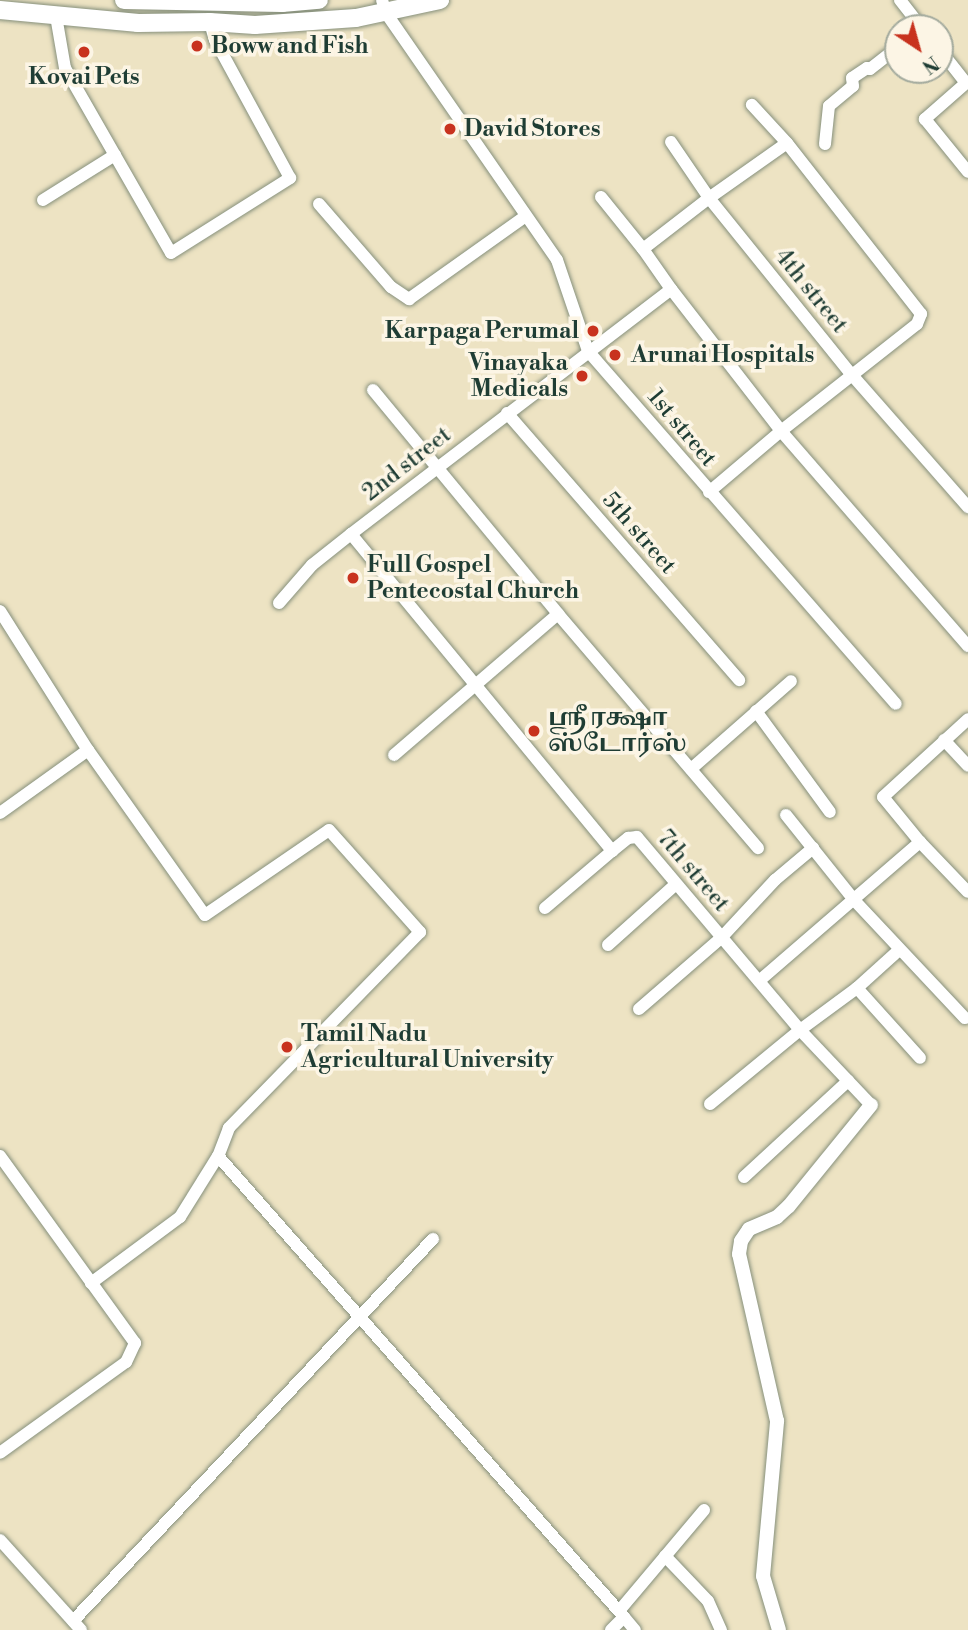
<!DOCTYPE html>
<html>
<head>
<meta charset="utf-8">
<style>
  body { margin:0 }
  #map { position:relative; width:968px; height:1630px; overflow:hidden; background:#ede3c3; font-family:"Libre Bodoni","Noto Serif Tamil",serif }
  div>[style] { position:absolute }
  .roads { filter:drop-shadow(0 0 2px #86907c) drop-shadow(0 0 2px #86907c) }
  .minor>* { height:12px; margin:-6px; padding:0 6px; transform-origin:6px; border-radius:6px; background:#fff }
  .tertiary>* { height:14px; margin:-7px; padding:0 7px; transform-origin:7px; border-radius:7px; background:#fff }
  .primary>* { height:18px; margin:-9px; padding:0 9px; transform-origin:9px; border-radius:9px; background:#fff }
  .dots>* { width:19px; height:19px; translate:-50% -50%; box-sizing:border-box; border:4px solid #fcf5e5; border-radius:50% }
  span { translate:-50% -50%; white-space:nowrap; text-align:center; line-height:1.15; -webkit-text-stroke:7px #fcf5e5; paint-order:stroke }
  .poi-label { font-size:23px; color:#1f3d34; font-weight:700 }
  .left { translate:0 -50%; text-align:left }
  .right { translate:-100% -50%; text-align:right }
  .street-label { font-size:23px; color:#1f3d34 }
  .north { position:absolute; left:884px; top:14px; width:70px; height:70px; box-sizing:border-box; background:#fcf5e5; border:2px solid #a4ab9e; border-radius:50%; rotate:144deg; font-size:19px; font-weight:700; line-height:28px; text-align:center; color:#1f3d34 }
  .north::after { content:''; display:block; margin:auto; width:24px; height:32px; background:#c8321e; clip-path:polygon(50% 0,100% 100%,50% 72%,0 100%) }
</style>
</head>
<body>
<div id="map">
  <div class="roads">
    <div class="minor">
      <div style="left:382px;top:0;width:14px;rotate:73deg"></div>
      <div style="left:386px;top:13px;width:300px;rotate:55.3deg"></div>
      <div style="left:557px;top:260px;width:96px;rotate:71.2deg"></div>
      <div style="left:588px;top:351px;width:468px;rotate:48.9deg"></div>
      <div style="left:900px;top:0;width:36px;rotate:52deg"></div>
      <div style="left:56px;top:16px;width:53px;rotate:80.2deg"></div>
      <div style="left:65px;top:68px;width:213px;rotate:60.2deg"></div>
      <div style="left:171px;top:253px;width:141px;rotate:-32.2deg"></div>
      <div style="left:290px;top:178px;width:157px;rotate:-118.5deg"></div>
      <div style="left:215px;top:40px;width:19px;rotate:-106deg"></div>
      <div style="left:940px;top:50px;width:42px;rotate:51.8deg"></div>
      <div style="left:966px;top:83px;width:55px;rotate:138.7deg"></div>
      <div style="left:925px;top:119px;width:68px;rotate:50.9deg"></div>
      <div style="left:671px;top:142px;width:68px;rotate:55.8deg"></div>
      <div style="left:709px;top:198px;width:95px;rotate:-35.2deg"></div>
      <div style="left:787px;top:143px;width:52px;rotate:-132.6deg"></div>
      <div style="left:825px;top:144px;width:38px;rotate:-84deg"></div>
      <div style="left:829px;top:106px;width:31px;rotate:-40deg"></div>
      <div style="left:853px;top:86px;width:8px;rotate:-97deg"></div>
      <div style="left:852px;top:78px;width:18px;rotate:-34deg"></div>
      <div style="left:867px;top:68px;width:3px;rotate:18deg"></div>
      <div style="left:870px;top:69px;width:36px;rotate:-38deg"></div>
      <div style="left:601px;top:197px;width:67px;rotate:51.1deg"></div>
      <div style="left:43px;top:200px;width:85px;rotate:-32deg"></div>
      <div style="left:319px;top:204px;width:110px;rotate:49.1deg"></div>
      <div style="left:391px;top:287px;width:22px;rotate:34deg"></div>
      <div style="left:409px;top:299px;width:143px;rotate:-35.4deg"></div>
      <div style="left:671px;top:289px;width:49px;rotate:-125deg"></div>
      <div style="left:643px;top:249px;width:83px;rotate:-37.7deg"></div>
      <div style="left:709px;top:198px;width:228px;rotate:51.1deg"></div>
      <div style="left:852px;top:375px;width:176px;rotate:48.7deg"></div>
      <div style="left:373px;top:390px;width:291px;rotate:50.4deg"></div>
      <div style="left:558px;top:614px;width:308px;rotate:49.5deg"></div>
      <div style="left:507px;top:413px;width:354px;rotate:49deg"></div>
      <div style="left:709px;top:492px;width:94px;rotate:-40.3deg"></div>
      <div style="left:781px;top:431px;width:173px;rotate:-38.2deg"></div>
      <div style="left:917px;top:324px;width:11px;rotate:-68deg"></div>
      <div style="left:921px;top:314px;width:217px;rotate:-128.1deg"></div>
      <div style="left:351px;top:534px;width:411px;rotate:50.5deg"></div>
      <div style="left:612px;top:851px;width:21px;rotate:-39deg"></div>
      <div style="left:628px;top:838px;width:9px;rotate:-6deg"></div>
      <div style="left:637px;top:837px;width:253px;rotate:49.8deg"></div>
      <div style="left:800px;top:1030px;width:103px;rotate:46.6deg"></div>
      <div style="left:279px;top:603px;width:50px;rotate:-49deg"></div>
      <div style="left:312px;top:565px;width:50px;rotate:-38.5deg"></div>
      <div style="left:351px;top:534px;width:403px;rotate:-37.4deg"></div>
      <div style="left:671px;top:289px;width:180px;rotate:52.2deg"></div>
      <div style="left:781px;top:431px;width:285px;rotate:49deg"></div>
      <div style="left:0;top:611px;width:165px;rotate:57.7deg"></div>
      <div style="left:88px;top:750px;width:108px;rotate:144.4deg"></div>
      <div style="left:756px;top:711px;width:125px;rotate:53.8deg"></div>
      <div style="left:944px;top:740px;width:35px;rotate:47deg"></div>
      <div style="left:88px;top:750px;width:202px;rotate:54.7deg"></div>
      <div style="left:205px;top:915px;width:150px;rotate:-34.4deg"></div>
      <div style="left:329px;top:830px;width:137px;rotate:48.3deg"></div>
      <div style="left:420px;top:932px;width:274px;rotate:134.3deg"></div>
      <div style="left:229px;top:1128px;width:30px;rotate:111deg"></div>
      <div style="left:218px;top:1156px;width:72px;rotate:121.9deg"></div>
      <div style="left:180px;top:1217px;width:111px;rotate:143.4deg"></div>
      <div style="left:394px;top:755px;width:216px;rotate:-40.7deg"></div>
      <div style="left:691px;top:769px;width:133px;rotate:-41.3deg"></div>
      <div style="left:786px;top:815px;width:109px;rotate:51.3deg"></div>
      <div style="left:854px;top:900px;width:162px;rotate:46.8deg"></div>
      <div style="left:920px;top:842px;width:69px;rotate:46.2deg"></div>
      <div style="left:545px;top:908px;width:88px;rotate:-40.4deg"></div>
      <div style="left:608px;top:945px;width:91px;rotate:-41.9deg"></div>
      <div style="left:759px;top:981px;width:213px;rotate:-40.8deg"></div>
      <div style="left:920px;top:842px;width:58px;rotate:-129.4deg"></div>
      <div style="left:883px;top:797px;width:115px;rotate:-42.5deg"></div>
      <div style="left:857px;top:988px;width:94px;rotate:48deg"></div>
      <div style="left:639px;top:1009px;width:110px;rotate:-40.9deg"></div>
      <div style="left:722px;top:937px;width:78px;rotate:-47.1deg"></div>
      <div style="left:775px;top:880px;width:50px;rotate:-40.1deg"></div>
      <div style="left:710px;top:1104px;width:117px;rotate:-39.4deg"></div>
      <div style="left:800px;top:1030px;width:71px;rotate:-36.4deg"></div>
      <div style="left:857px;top:988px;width:57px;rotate:-42.1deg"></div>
      <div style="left:0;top:1156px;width:231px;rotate:54.2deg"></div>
      <div style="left:135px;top:1343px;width:21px;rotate:115deg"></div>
      <div style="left:126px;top:1362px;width:155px;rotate:144.2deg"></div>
      <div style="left:218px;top:1156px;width:614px;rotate:48.63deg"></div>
      <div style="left:744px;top:1177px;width:142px;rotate:-42.7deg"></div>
      <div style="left:0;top:1540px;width:121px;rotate:48deg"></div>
      <div style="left:665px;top:1556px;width:62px;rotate:46.3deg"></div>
      <div style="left:708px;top:1601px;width:32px;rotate:66deg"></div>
      <div style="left:619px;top:1611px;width:132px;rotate:-49.9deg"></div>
      <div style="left:73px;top:1621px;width:525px;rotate:-46.7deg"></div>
      <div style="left:611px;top:1630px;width:18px;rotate:-45deg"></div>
      <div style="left:624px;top:1617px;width:17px;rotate:50deg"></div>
    </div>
    <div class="tertiary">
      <div style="left:779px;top:1630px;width:56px;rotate:-106.5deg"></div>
      <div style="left:763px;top:1576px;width:156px;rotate:-84.8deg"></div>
      <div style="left:777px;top:1421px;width:171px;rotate:-102.8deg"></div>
      <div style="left:739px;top:1254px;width:13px;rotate:-81deg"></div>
      <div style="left:741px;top:1241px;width:14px;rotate:-56deg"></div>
      <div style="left:749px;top:1229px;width:30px;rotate:-23deg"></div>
      <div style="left:777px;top:1217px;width:16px;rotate:-43deg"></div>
      <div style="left:789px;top:1206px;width:130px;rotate:-50.9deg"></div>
    </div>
    <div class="primary">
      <div style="left:124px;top:0;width:158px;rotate:1.1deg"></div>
      <div style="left:282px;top:3px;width:37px;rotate:-5deg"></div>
      <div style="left:0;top:10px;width:139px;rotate:5.4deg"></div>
      <div style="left:138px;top:23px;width:72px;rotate:-0.8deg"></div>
      <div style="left:210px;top:22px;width:45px;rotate:3.8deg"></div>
      <div style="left:255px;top:25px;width:101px;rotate:-4deg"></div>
      <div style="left:356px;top:18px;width:86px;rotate:-12.1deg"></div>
    </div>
  </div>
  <div class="dots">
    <div style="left:197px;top:46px;background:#c8321e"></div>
    <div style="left:84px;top:52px;background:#c8321e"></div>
    <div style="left:450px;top:129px;background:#c8321e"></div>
    <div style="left:593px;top:331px;background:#c8321e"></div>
    <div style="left:615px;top:355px;background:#c8321e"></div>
    <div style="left:582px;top:376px;background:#c8321e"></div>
    <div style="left:353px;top:578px;background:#c8321e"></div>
    <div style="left:534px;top:731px;background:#c8321e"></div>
    <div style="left:287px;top:1047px;background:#c8321e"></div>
  </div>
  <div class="poi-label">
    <span class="left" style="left:211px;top:46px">Boww and Fish</span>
    <span style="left:84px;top:77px">Kovai Pets</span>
    <span class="left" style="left:464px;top:129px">David Stores</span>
    <span class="right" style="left:579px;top:331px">Karpaga Perumal</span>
    <span class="left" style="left:631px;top:355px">Arunai Hospitals</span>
    <span class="right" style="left:568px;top:376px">Vinayaka<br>Medicals</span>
    <span class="left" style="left:367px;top:578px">Full Gospel<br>Pentecostal Church</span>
    <span class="left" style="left:548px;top:731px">ஶ்ரீ ரக்ஷா<br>ஸ்டோர்ஸ்</span>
    <span class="left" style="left:301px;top:1047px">Tamil Nadu<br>Agricultural University</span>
  </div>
  <div class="street-label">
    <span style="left:811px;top:291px;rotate:51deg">4th street</span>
    <span style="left:682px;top:428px;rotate:50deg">1st street</span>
    <span style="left:407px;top:464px;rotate:-38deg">2nd street</span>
    <span style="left:639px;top:533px;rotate:49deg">5th street</span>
    <span style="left:693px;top:871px;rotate:50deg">7th street</span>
  </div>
  <div class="north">N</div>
</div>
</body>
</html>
